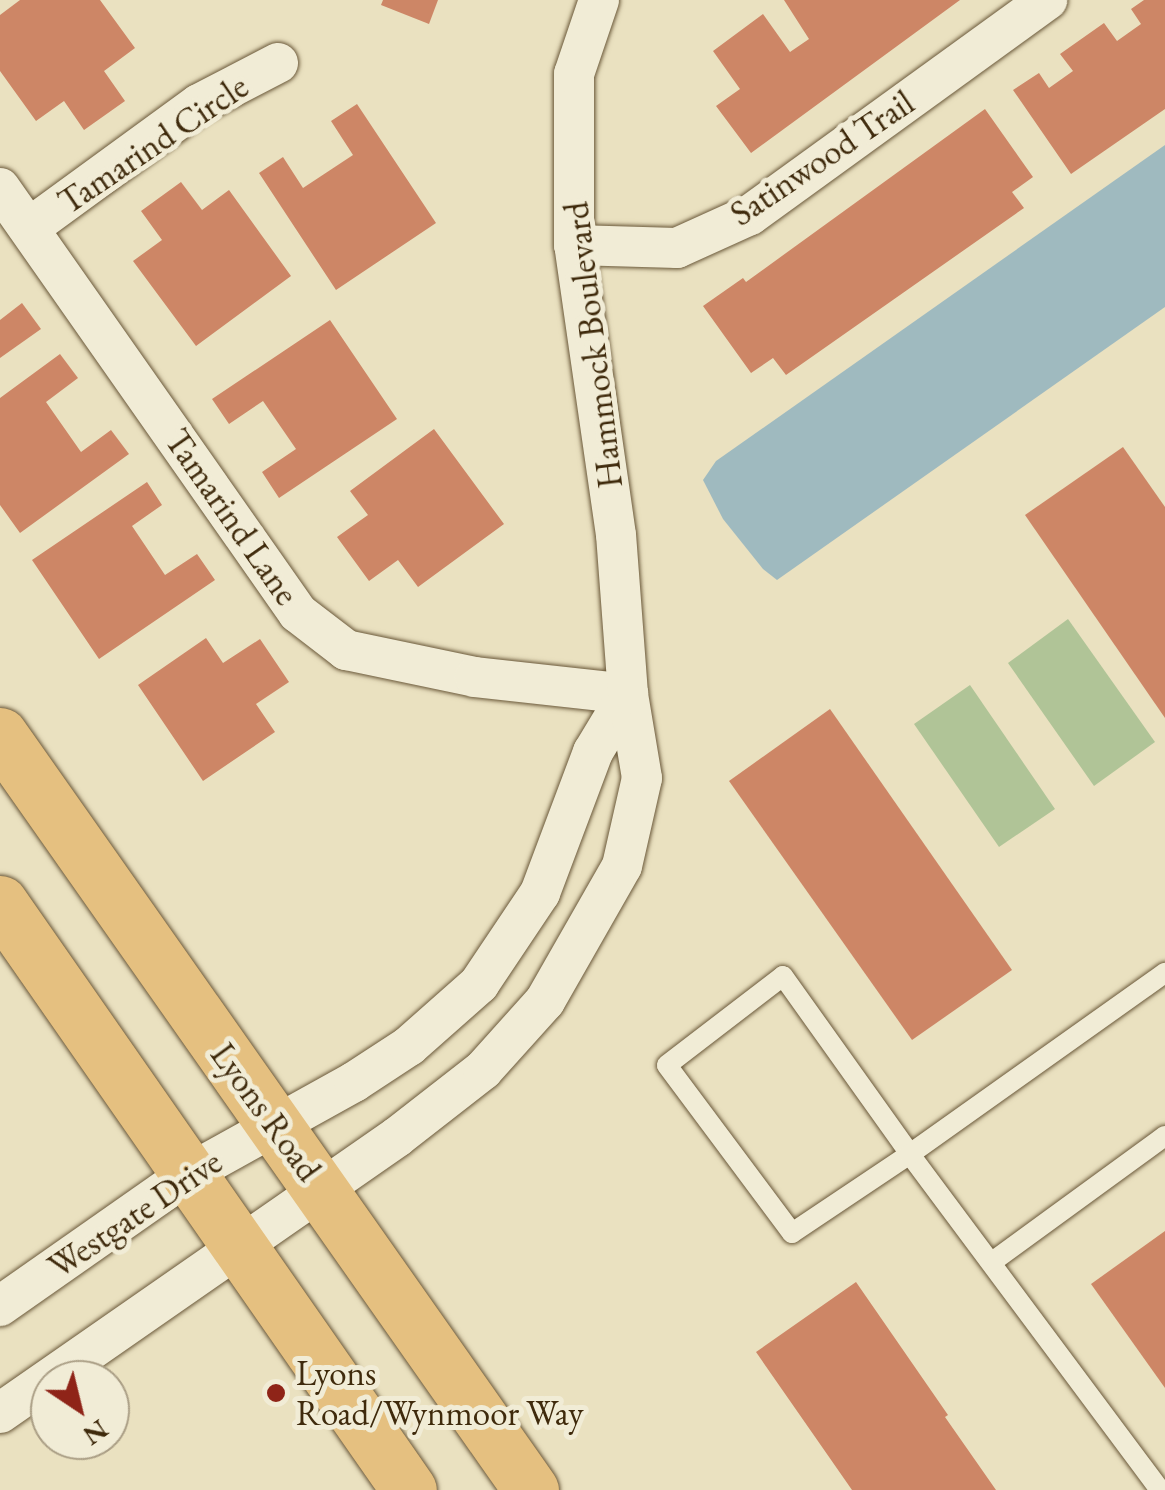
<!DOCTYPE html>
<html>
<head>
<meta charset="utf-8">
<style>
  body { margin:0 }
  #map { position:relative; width:1165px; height:1490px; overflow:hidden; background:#eae1c0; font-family:"EB Garamond",serif }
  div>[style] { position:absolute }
  .green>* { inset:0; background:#b0c497 }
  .water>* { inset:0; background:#9fbabf }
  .building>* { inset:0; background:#cd8666 }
  .roads { filter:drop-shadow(0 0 2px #6a5839) drop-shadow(0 0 2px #6a5839) }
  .lane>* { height:20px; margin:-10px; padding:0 10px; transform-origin:10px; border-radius:10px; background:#f1ecd6 }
  .street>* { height:40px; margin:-20px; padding:0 20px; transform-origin:20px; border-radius:20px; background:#f1ecd6 }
  .primary>* { height:55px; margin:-27.5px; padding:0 27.5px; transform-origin:27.5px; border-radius:27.5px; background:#e5c080 }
  .dots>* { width:28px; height:28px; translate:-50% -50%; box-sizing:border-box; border:5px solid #f1ecd6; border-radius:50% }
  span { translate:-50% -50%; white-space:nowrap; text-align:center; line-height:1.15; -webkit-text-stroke:10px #f1ecd6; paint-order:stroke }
  .street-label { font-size:35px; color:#3f2a0c }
  .poi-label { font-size:35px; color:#3f2a0c }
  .left { translate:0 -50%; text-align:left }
  .north { position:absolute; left:30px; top:1360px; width:100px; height:100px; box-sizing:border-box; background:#f1ecd6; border:2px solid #aa9e85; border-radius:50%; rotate:145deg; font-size:28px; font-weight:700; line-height:40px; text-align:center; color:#3f2a0c }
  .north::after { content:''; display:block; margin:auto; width:35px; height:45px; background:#8f2418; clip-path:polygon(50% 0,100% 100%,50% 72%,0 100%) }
</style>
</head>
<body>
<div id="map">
  <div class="green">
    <div style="clip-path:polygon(1068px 619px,1155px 742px,1094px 786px,1008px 663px)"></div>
    <div style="clip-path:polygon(970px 685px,1055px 809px,999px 847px,914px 724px)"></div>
  </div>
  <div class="water">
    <div style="clip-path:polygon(1165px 145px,1165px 307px,777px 580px,763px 569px,723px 519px,703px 480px,716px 461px)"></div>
  </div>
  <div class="building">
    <div style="clip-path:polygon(20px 0,100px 0,135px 48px,104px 71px,125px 101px,84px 130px,64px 101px,36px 121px,0 71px,0 15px)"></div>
    <div style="clip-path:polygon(383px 0,438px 0,429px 24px,381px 5px)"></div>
    <div style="clip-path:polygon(784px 0,960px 0,751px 153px,716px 106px,740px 89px,713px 51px,763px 14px,790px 52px,809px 39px)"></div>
    <div style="clip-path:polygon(1144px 0,1165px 0,1165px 109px,1071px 174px,1013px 90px,1039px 73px,1049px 88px,1073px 71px,1060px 54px,1104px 23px,1117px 41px,1141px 24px,1131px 9px)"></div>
    <div style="clip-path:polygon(357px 104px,436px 223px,336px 290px,259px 173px,283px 157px,303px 188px,353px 155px,331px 121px)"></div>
    <div style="clip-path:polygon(985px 109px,1033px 177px,1012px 192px,1024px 208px,786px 375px,773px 358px,751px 373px,703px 306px,743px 278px,746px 282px)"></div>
    <div style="clip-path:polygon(181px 182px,202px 210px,229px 190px,291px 276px,196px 346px,133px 261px,162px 240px,141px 211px)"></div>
    <div style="clip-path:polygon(22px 303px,41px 329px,0 358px,0 320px)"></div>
    <div style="clip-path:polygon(330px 320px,397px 419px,279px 498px,262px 472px,296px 449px,263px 401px,229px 424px,212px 399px)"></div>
    <div style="clip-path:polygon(60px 354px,78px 378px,46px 402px,81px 452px,111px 430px,129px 454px,20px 533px,0 505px,0 398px)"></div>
    <div style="clip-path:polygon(434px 429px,504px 524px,418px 587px,398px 560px,369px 581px,337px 537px,368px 515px,350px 491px)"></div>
    <div style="clip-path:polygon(1123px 447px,1165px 507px,1165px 718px,1025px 515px)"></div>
    <div style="clip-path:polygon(147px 482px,162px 505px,132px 526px,165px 575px,197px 554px,215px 580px,99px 659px,32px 560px)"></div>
    <div style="clip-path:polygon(206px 638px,223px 663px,260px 639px,289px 682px,256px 704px,275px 732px,203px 781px,138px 685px)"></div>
    <div style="clip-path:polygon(830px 709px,1012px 970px,912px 1040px,729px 781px)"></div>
    <div style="clip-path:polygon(1165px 1231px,1165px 1388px,1091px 1284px)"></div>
    <div style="clip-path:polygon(856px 1282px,948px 1415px,945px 1417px,996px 1490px,852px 1490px,756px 1352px)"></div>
  </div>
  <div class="roads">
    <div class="lane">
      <div style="left:783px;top:976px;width:219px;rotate:54.5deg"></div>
      <div style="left:910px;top:1154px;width:142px;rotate:146.2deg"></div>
      <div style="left:792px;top:1233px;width:209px;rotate:-126.7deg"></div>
      <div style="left:667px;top:1065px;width:146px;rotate:-37.5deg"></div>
      <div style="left:992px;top:1262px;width:214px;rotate:-36.1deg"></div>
      <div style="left:1160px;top:1490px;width:419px;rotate:-126.7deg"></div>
      <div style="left:910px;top:1154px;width:313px;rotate:-35.4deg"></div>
    </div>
    <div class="street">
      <div style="left:0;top:188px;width:519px;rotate:54.96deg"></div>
      <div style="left:298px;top:613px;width:61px;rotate:37.6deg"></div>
      <div style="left:346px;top:650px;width:132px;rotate:11.8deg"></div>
      <div style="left:475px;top:677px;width:154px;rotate:6.3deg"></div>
      <div style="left:29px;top:228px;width:210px;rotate:-36.1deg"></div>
      <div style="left:199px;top:104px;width:89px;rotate:-27.4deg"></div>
      <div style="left:574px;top:245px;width:103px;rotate:1.7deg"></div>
      <div style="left:677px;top:248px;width:80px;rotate:-24.3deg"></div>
      <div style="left:750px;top:215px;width:367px;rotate:-35.9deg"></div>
      <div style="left:0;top:1306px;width:232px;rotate:-35deg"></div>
      <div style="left:190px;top:1173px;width:188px;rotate:-29deg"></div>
      <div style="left:354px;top:1082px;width:66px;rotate:-33.2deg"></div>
      <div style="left:409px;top:1046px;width:94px;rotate:-41.5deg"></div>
      <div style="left:479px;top:984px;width:110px;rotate:-56.2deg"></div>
      <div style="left:540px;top:893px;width:151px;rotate:-69.4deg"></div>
      <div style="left:593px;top:752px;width:68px;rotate:-58.9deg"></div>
      <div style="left:0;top:1413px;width:484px;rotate:-34.8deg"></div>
      <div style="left:397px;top:1137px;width:109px;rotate:-37.9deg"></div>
      <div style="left:483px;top:1070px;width:93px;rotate:-48.1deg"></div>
      <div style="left:545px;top:1001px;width:155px;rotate:-60.3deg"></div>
      <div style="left:622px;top:866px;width:90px;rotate:-77.2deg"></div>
      <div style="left:642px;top:778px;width:85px;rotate:-99.5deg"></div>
      <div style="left:628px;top:694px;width:159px;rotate:-94.3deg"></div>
      <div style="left:616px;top:535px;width:293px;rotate:-98.2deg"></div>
      <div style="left:574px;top:245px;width:171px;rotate:-90deg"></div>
      <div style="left:574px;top:74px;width:78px;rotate:-71.3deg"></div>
    </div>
    <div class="primary">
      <div style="left:0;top:735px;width:923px;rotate:54.88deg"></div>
      <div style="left:0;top:903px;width:715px;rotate:55.13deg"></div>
    </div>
  </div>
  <div class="dots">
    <div style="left:276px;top:1393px;background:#8f2418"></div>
  </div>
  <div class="street-label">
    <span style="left:153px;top:144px;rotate:-34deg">Tamarind Circle</span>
    <span style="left:822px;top:158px;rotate:-34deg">Satinwood Trail</span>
    <span style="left:593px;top:345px;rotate:-97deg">Hammock Boulevard</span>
    <span style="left:232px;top:517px;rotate:55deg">Tamarind Lane</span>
    <span style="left:266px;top:1112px;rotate:54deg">Lyons Road</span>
    <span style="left:135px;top:1214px;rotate:-34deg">Westgate Drive</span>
  </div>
  <div class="poi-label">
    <span class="left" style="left:296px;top:1393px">Lyons<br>Road/Wynmoor Way</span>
  </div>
  <div class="north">N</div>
</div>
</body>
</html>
